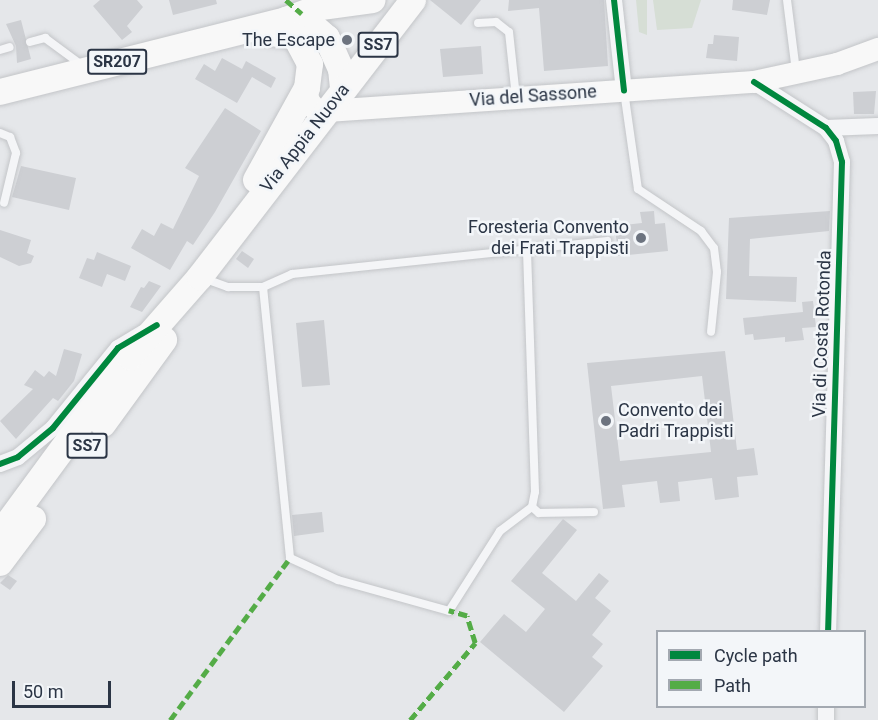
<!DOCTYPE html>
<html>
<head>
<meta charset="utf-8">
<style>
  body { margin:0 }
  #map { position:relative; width:878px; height:720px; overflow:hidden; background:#e5e7ea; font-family:Roboto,sans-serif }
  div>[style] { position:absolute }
  .green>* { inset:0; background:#d6ded5 }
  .building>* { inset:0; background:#cdcfd3 }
  .roads { filter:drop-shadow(0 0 2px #c3c5c8) drop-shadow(0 0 2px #c3c5c8) }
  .lane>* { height:8px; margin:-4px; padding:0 4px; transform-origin:4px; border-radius:4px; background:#f4f5f7 }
  .street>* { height:16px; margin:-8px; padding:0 8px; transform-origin:8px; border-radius:8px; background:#f4f5f7 }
  .secondary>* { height:22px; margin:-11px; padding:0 11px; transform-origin:11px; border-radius:11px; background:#f8f8f8 }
  .primary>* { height:26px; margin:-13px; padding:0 13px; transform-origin:13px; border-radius:13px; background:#f8f8f8 }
  .quiet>* { height:4.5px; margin-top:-2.25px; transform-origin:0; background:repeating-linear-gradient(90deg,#54ac47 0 9px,transparent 0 13.5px) }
  .cycleway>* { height:6px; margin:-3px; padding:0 3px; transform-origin:3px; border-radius:3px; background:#00873e }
  .dots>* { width:16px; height:16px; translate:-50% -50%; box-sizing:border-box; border:3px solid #f3f6f9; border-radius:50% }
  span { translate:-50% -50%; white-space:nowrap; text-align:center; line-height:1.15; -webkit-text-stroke:5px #f3f6f9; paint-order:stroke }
  .shield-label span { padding:2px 4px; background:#f3f6f9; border:2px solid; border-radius:4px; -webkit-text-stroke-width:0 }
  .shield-label { font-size:16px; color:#2b3545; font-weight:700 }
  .poi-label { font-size:18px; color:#2b3545 }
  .right { translate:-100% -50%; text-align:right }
  .left { translate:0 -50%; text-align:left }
  .street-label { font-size:18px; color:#2b3545 }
  .legend { position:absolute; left:656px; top:630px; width:210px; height:78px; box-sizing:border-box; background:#f3f6f9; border:2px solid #a3a9b1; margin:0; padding:8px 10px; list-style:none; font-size:18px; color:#2b3545 }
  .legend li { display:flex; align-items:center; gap:12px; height:30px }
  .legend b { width:30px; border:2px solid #a3a9b1 }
  .scale { position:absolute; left:12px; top:681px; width:99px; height:27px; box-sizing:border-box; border:3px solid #2b3545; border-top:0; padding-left:8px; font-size:18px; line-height:21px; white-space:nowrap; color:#2b3545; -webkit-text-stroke:4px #f3f6f9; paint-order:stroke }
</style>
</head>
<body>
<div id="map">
  <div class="green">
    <div style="clip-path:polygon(636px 0,647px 0,647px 35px,639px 32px)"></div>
    <div style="clip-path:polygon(653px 0,701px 0,692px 28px,657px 30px)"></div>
  </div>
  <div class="building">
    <div style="clip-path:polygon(100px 0,137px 0,143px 7px,127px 26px,132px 32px,122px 40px,93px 6px)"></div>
    <div style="clip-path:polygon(169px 0,216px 0,217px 4px,173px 15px)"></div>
    <div style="clip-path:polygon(430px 0,481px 0,461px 25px)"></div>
    <div style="clip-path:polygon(509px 0,604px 0,608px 66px,544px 71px,539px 8px,508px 11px)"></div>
    <div style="clip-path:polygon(733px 0,770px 0,767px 15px,732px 10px)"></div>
    <div style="clip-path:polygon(21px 20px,31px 59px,17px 63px,16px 46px,6px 24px)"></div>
    <div style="clip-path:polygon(714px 35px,739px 37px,737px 61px,706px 58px,708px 44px,713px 44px)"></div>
    <div style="clip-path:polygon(481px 46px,483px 74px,443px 77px,440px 49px)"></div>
    <div style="clip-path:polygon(222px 58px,242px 69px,246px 61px,276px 78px,271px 88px,252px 77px,237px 103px,195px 79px,204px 64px,215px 71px)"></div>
    <div style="clip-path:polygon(876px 91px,874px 114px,854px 114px,853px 92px)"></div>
    <div style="clip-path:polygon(225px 108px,261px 131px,215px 212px,193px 245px,187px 241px,170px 270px,131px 248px,142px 229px,154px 236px,161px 223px,173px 229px,199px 176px,185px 168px)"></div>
    <div style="clip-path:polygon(21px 166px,76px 178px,69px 210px,12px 197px)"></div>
    <div style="clip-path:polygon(654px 211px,655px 224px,665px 223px,668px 251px,618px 256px,615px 226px,642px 223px,640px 212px)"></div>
    <div style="clip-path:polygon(830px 211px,829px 231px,750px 239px,749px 276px,797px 277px,796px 302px,726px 299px,729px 218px)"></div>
    <div style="clip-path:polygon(0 230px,31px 240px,27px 253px,34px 256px,31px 263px,19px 266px,0 257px)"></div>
    <div style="clip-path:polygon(242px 251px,254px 259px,248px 268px,236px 259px)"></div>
    <div style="clip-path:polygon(97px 252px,131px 266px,125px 281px,107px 274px,102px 287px,79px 278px,87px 258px,94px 260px)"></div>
    <div style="clip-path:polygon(149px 281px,161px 286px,142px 312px,130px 307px,141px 287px,144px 288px)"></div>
    <div style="clip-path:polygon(813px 301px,816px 327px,802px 328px,804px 340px,785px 342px,785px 337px,754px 340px,753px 334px,745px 335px,743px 318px,803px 312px,802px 302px)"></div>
    <div style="clip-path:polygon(324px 320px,330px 385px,302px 387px,296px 323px)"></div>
    <div style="clip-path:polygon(64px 349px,82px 354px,74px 381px,58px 401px,53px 398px,16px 439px,0 421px,33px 389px,24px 385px,35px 370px,44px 377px,49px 371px,56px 376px)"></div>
    <div style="clip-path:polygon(evenodd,725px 351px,737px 450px,754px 448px,758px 475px,737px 477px,739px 497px,715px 500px,712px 478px,678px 482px,680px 501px,660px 503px,657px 481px,622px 485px,625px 507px,603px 509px,587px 363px,725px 351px,702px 376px,711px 452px,620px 461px,611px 386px,702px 376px)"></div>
    <div style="clip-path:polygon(322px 512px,324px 532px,294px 536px,292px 515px)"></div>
    <div style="clip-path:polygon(563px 519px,577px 530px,542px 573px,576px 601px,599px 573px,609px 581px,595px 598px,611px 611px,592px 635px,603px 644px,592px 657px,603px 666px,564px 712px,480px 642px,504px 614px,526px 632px,545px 609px,511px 581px)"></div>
    <div style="clip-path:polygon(8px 575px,17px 581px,10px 590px,0 583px)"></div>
  </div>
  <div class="roads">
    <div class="lane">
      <div style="left:787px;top:0;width:72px;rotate:82.8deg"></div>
      <div style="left:478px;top:23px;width:18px;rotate:-3deg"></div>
      <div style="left:496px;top:22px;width:16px;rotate:38deg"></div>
      <div style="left:509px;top:32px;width:65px;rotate:83.9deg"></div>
      <div style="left:30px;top:42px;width:16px;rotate:-15deg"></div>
      <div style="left:45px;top:38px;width:47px;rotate:36.4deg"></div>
      <div style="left:0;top:50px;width:10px;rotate:-17deg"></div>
      <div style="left:624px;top:91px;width:99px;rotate:81.9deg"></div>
      <div style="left:638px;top:189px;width:76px;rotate:33.7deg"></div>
      <div style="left:701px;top:231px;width:21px;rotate:53deg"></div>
      <div style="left:714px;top:248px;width:24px;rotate:83deg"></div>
      <div style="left:717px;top:272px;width:60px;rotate:95.7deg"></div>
      <div style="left:0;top:133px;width:11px;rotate:22deg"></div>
      <div style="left:10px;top:137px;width:17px;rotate:69deg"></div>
      <div style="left:16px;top:153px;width:51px;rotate:103.5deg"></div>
      <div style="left:203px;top:278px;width:27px;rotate:20deg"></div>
      <div style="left:228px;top:287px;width:35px"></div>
      <div style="left:263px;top:287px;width:32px;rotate:-24deg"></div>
      <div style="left:292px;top:274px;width:317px;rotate:-6deg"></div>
      <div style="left:263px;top:287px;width:272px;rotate:84.3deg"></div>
      <div style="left:290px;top:558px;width:53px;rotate:24.6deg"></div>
      <div style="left:338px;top:580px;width:115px;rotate:15.6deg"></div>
      <div style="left:449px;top:611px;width:95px;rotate:-57.5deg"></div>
      <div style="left:500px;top:531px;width:40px;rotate:-37deg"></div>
      <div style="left:532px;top:507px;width:15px;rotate:-79deg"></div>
      <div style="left:535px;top:492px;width:243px;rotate:-91.9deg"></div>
      <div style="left:532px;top:507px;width:9px;rotate:41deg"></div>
      <div style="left:539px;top:513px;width:55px;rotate:-1deg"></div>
    </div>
    <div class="street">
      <div style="left:614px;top:0;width:91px;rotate:83.7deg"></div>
      <div style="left:754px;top:82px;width:85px;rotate:32.6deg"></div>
      <div style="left:826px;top:128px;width:16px;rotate:52deg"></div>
      <div style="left:836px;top:141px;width:22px;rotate:74deg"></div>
      <div style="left:842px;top:162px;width:470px;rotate:91.7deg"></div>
      <div style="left:826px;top:128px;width:52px;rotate:-2.2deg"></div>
      <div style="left:0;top:464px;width:19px;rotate:-21deg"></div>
      <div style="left:18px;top:457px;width:45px;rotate:-39.6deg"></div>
      <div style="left:53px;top:428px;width:103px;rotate:-50.9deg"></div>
      <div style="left:118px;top:348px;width:29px;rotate:-31deg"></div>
      <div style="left:826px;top:720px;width:14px;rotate:-90deg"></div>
    </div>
    <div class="secondary">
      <div style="left:307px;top:88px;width:12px;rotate:85deg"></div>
      <div style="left:308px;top:100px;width:11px;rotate:52deg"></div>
      <div style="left:315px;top:109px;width:12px;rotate:9deg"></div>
      <div style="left:327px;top:111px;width:428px;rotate:-3.9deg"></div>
      <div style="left:754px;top:82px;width:85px;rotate:-12.2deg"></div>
      <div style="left:837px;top:64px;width:44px;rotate:-20.1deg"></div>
    </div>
    <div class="primary">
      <div style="left:323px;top:7px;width:50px;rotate:-8deg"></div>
      <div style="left:286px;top:20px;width:28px;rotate:13deg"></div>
      <div style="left:313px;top:26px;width:18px;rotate:41deg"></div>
      <div style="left:327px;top:38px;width:34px;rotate:66deg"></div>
      <div style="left:341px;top:69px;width:20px;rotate:84deg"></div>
      <div style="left:0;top:92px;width:295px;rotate:-14.1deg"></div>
      <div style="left:286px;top:20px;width:57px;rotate:-20.7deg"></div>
      <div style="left:256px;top:180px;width:105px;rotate:-61deg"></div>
      <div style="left:307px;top:88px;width:24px;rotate:-83deg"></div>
      <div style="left:310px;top:64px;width:32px;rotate:-118deg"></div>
      <div style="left:295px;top:36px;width:34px;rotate:-173deg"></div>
      <div style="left:103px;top:424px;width:104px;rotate:-54deg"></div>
      <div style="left:0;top:534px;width:220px;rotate:-53.7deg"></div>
      <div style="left:130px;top:357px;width:106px;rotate:-48.8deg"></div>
      <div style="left:200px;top:277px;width:349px;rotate:-52.4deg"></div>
      <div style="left:0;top:563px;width:55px;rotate:-53.1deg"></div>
    </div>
  </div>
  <div class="quiet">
    <div style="left:286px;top:0;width:21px;rotate:41deg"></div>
    <div style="left:170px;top:720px;width:202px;rotate:-53.5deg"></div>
    <div style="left:410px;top:720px;width:101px;rotate:-49.8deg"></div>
    <div style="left:475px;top:643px;width:28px;rotate:-107deg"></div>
    <div style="left:467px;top:616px;width:19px;rotate:-164deg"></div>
  </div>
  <div class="cycleway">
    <div style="left:614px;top:0;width:91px;rotate:83.7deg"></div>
    <div style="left:754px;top:82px;width:85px;rotate:32.6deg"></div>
    <div style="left:826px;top:128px;width:16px;rotate:52deg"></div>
    <div style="left:836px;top:141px;width:22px;rotate:74deg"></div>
    <div style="left:842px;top:162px;width:470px;rotate:91.7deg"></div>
    <div style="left:0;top:464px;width:19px;rotate:-21deg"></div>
    <div style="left:18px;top:457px;width:45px;rotate:-39.6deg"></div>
    <div style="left:53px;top:428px;width:103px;rotate:-50.9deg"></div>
    <div style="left:118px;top:348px;width:45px;rotate:-30.5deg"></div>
  </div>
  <div class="dots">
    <div style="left:347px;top:40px;background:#6c737f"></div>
    <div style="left:641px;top:238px;background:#6c737f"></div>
    <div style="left:606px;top:421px;background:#6c737f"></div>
  </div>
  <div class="shield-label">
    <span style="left:378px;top:45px">SS7</span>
    <span style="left:117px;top:62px">SR207</span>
    <span style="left:87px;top:446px">SS7</span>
  </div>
  <div class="poi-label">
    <span class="right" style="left:335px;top:40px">The Escape</span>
    <span class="right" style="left:629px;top:238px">Foresteria Convento<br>dei Frati Trappisti</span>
    <span class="left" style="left:618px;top:421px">Convento dei<br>Padri Trappisti</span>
  </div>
  <div class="street-label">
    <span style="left:533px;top:96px;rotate:-4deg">Via del Sassone</span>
    <span style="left:305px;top:138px;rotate:-52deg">Via Appia Nuova</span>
    <span style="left:822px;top:334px;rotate:-88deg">Via di Costa Rotonda</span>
  </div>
  <ul class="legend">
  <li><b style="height:8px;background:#00873e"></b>Cycle path</li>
  <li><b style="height:8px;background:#54ac47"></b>Path</li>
  </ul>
  <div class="scale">50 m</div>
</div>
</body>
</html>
